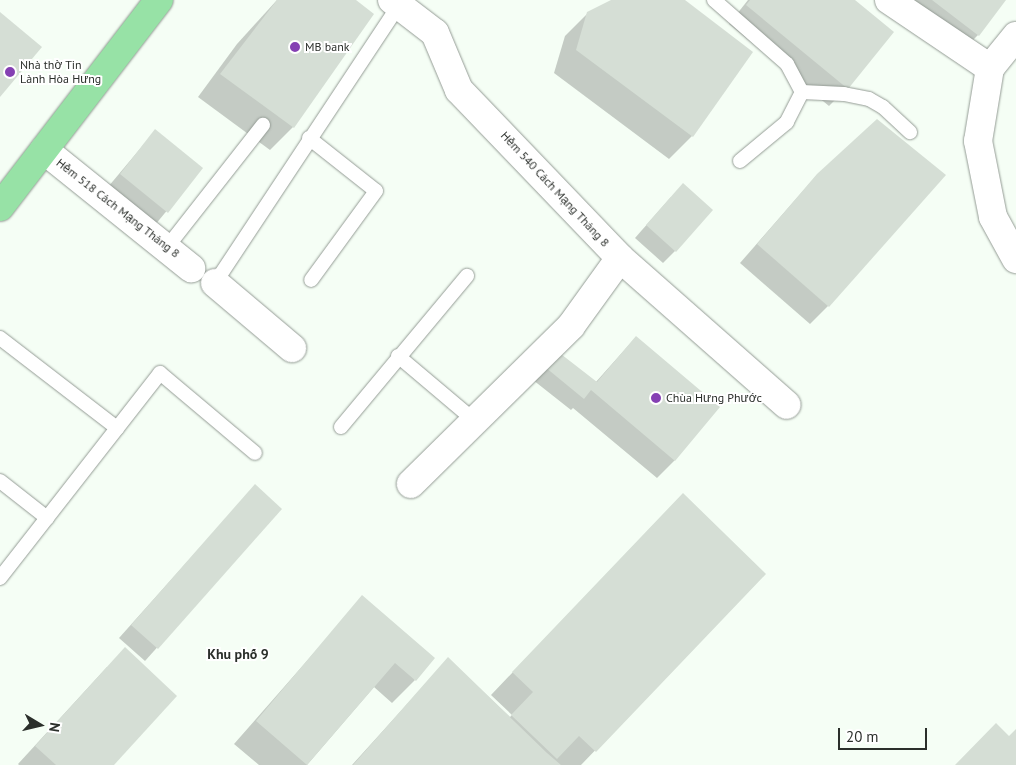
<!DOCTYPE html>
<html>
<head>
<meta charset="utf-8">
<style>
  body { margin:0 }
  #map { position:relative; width:1016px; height:765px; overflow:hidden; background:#f5fef5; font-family:"PT Sans",sans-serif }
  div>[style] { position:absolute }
  .shadow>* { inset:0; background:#0003 }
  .building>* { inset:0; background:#d5ded5 }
  .roads { filter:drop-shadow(0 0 1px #949c95) drop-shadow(0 0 1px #949c95) }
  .service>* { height:14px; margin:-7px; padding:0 7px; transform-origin:7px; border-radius:7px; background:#fff }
  .minor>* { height:28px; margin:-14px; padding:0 14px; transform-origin:14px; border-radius:14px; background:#fff }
  .primary>* { height:28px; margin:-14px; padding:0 14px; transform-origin:14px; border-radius:14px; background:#97e2a6 }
  .dots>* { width:14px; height:14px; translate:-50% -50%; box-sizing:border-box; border:2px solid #fff; border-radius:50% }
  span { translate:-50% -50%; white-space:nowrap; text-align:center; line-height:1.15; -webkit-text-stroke:4px #fff; paint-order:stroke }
  .poi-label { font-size:12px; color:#2b2f2b }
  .left { translate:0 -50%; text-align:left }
  .street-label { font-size:12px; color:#2b2f2b }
  .neighbourhood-label { font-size:14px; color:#2b2f2b; font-weight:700 }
  .north { position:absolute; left:15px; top:700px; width:50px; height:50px; -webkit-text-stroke:4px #fff; paint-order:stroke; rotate:99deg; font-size:14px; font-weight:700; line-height:20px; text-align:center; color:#2b2f2b }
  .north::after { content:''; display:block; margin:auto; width:18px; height:22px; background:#2b2f2b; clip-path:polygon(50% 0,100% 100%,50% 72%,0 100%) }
  .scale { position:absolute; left:838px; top:728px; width:89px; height:22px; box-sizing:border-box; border:2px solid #2b2f2b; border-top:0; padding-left:6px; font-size:15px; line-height:18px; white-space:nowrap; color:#2b2f2b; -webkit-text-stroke:4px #fff; paint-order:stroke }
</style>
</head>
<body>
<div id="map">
  <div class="shadow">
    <div style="clip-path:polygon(277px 0,354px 0,293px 127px,270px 150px,198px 97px,237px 44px)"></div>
    <div style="clip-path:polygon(620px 0,683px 0,751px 52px,692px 136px,669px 159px,554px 73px,565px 36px,588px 13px)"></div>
    <div style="clip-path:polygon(748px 0,853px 0,847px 88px,829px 106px,729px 24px)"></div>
    <div style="clip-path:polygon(880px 0,1004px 0,978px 35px,955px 58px)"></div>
    <div style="clip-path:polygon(155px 131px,202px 168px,155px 225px,108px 187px)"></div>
    <div style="clip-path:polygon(817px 175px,828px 306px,810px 324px,740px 263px)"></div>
    <div style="clip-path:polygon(671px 197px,675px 251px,663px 263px,635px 238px)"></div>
    <div style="clip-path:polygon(636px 337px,675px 460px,657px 478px,573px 408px,571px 410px,533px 380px,558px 353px,595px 383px)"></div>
    <div style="clip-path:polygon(255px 486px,281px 509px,145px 661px,119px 638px)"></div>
    <div style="clip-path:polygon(661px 517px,765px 574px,581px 765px,352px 765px,448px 659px,510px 717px,512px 715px,491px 695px)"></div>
    <div style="clip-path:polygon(363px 597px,415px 680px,392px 703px,374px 687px,307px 765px,259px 765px,234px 744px)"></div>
    <div style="clip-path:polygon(107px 667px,112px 765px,19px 765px,18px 764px)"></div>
  </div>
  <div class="building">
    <div style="clip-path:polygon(277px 0,356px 0,374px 14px,294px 128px,220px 74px)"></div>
    <div style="clip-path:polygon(611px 0,685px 0,753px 52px,693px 137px,576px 50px,587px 12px)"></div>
    <div style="clip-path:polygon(750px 0,855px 0,894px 32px,848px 89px,746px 5px)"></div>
    <div style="clip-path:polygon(932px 0,1006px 0,979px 36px)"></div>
    <div style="clip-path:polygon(0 12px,42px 47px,0 97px)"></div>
    <div style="clip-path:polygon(877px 119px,946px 175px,829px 307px,757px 244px,817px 174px)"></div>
    <div style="clip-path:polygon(155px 129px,203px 168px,168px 213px,120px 174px)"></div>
    <div style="clip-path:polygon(683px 183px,713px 210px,676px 252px,646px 225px)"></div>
    <div style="clip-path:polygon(636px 336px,720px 407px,675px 461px,591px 390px,584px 399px,545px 367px,557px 351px,597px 382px)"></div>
    <div style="clip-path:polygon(255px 484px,282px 509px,158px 649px,131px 625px)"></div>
    <div style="clip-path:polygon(683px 493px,766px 574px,596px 752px,579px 736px,557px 759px,511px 715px,533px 692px,512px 672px)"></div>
    <div style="clip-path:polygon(362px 595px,435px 658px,416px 681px,395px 663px,307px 765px,256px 721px)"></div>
    <div style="clip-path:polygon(125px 647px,177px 696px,114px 765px,56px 765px,35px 746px)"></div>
    <div style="clip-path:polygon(448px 657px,547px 753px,561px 765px,353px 765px)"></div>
    <div style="clip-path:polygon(996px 723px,1009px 736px,1016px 729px,1016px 765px,955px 765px)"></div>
  </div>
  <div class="roads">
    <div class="service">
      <div style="left:714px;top:0;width:97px;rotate:41.2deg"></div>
      <div style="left:787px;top:64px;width:32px;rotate:62deg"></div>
      <div style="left:802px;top:92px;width:34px;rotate:117deg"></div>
      <div style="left:787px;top:122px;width:61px;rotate:140.3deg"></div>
      <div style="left:802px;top:92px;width:42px;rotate:2.7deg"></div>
      <div style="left:844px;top:94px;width:25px;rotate:11deg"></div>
      <div style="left:869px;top:99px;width:16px;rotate:30deg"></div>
      <div style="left:883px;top:107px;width:37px;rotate:43deg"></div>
      <div style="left:309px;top:138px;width:85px;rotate:38.3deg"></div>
      <div style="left:376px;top:191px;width:110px;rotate:126.1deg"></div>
      <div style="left:168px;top:246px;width:154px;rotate:-51.9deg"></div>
      <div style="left:215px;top:283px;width:333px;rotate:-56.5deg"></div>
      <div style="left:0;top:338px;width:148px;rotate:37.6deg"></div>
      <div style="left:398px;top:356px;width:101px;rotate:40.2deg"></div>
      <div style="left:341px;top:427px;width:197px;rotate:-50.2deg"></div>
      <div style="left:0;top:481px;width:60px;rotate:38.2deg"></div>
      <div style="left:0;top:578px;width:260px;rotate:-52deg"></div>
      <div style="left:160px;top:373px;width:124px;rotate:40.1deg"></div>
    </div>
    <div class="minor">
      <div style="left:392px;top:0;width:54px;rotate:37.5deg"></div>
      <div style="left:435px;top:33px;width:62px;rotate:67.2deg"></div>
      <div style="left:459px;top:90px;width:233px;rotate:46.2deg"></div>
      <div style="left:620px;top:258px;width:84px;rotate:125.8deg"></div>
      <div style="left:571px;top:326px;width:225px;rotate:135.4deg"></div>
      <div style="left:889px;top:0;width:122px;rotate:34deg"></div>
      <div style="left:1016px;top:36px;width:41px;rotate:129.1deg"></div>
      <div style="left:990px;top:68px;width:74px;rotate:99.3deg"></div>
      <div style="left:978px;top:141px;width:77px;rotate:78.8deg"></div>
      <div style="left:993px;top:217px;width:48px;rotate:61.3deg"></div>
      <div style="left:44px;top:150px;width:189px;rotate:38.8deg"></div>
      <div style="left:620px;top:258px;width:222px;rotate:41.4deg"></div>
      <div style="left:215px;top:283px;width:101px;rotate:40.2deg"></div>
    </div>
    <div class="primary">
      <div style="left:0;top:207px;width:261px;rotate:-52.5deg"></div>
    </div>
  </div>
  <div class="dots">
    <div style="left:295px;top:47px;background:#8540b3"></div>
    <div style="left:10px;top:72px;background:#8540b3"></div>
    <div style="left:656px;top:398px;background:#8540b3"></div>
  </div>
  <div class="poi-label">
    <span class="left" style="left:305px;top:47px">MB bank</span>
    <span class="left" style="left:20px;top:72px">Nhà thờ Tin<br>Lành Hòa Hưng</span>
    <span class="left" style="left:666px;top:398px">Chùa Hưng Phước</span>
  </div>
  <div class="street-label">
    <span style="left:555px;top:189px;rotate:47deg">Hẻm 540 Cách Mạng Tháng 8</span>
    <span style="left:118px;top:208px;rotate:38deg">Hẻm 518 Cách Mạng Tháng 8</span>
  </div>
  <div class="neighbourhood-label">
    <span style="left:238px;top:654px">Khu phố 9</span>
  </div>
  <div class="north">N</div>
  <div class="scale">20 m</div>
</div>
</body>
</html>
